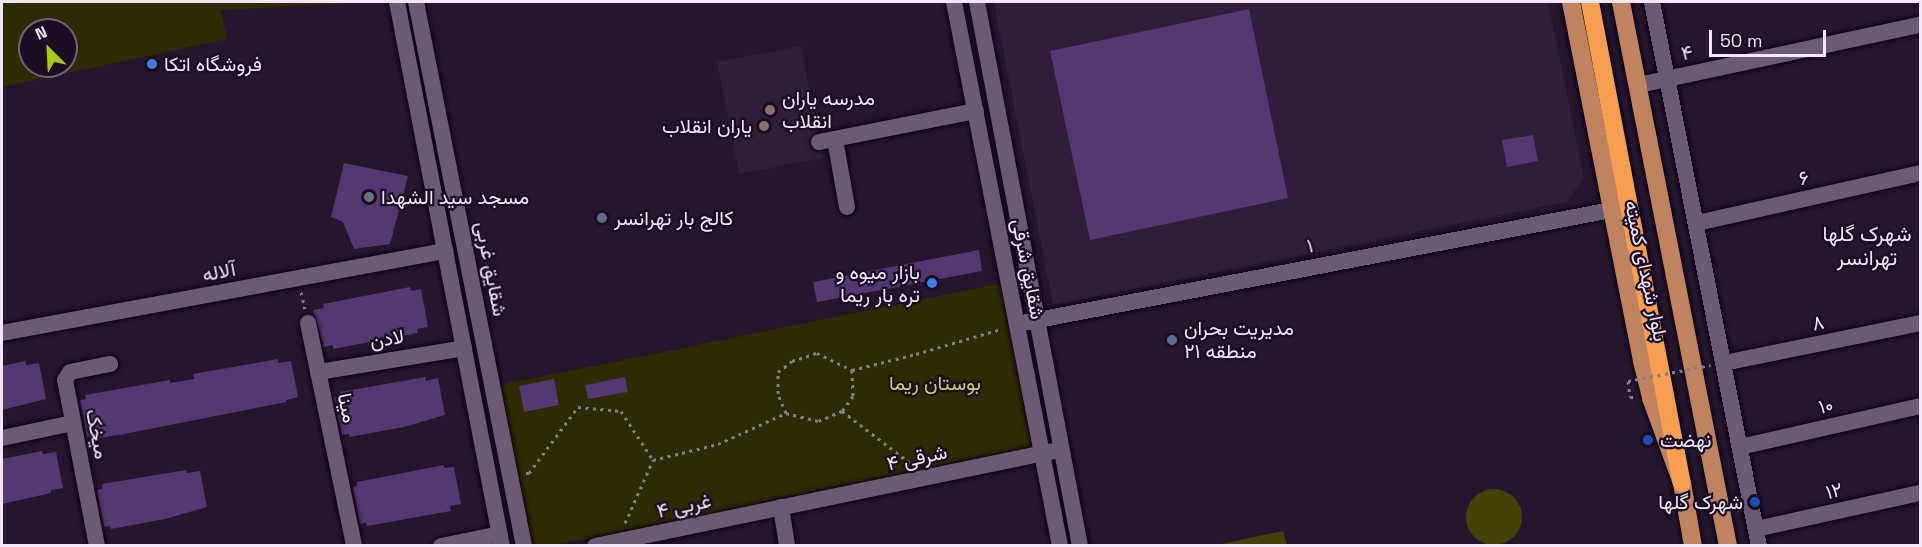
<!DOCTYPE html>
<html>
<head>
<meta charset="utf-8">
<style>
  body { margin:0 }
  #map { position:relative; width:1922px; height:547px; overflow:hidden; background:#24162d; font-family:"Space Grotesk",Vazirmatn,sans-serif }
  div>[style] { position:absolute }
  .built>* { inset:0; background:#2f1d3a }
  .green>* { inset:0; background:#2b2c00 }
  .forest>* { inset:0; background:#424407 }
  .round { border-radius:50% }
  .building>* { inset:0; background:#533871 }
  .path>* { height:3px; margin-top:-1.5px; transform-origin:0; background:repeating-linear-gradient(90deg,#867b8f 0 3px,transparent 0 7.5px) }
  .roads { filter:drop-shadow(0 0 2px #0d0314) drop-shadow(0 0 2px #0d0314) }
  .minor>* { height:16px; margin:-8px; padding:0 8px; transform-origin:8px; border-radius:8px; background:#6a5a74 }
  .major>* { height:18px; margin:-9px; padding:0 9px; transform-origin:9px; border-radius:9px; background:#bf8360 }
  .highway>* { height:18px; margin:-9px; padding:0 9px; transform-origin:9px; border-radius:9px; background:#f89e53 }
  .path-bridge>* { height:3px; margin-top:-1.5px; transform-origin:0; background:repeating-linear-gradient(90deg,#867b8f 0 3px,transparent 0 7.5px) }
  .dots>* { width:16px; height:16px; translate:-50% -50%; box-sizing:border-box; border:3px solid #1b0d23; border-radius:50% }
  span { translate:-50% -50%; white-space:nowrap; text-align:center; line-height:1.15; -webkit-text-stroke:4.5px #1b0d23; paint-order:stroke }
  .street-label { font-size:20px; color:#f0e7f7 }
  .poi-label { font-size:20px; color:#f0e7f7 }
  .left { translate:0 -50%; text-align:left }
  .right { translate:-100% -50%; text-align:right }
  .park-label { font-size:20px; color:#cbd06a }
  .neighbourhood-label { font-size:21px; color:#f0e7f7 }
  .frame { position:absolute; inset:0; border:3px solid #f0e7f7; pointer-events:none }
  .north { position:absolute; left:18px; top:18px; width:60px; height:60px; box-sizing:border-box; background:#1b0d23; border:2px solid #706478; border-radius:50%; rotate:336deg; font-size:16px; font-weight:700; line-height:24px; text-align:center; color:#f0e7f7 }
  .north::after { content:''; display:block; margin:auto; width:21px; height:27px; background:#a9c719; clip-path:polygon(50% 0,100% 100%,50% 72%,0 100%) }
  .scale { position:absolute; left:1709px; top:30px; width:117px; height:27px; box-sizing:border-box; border:3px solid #f0e7f7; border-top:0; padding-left:8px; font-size:18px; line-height:21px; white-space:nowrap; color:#f0e7f7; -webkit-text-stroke:4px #1b0d23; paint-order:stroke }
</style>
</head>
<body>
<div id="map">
  <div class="built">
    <div style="clip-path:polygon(994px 2px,1548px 2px,1584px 177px,1567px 202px,1053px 305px)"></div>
    <div style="clip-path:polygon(801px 46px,823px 158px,739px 174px,717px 62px)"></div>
  </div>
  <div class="green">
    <div style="clip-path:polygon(evenodd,2px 2px,372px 2px,221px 10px,227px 39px,2px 87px,2px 2px,30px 30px,66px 30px,66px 66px,30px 66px,30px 30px)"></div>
    <div style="clip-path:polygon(1003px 283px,1034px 450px,554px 545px,518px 545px,490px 387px)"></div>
  </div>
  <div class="forest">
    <div class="round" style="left:1466px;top:489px;width:56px;height:56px"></div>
    <div style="clip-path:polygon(1283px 531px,1287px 545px,1217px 545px)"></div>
  </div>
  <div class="building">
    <div style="clip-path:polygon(1249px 9px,1288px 198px,1090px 240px,1050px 51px)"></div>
    <div style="clip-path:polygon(1533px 135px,1538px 161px,1507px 167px,1502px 140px)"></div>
    <div style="clip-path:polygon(344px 163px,408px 176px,390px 244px,354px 249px,343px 222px,331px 217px)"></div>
    <div style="clip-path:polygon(979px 250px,982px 271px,817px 302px,813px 282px)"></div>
    <div style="clip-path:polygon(410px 287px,411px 291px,421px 289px,428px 327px,417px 329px,418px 333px,333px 349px,333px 345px,324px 347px,313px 310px,324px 308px,323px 304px)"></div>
    <div style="clip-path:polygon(278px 359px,278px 363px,291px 361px,298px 397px,286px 400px,286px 402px,124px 434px,94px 439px,93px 436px,87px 437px,80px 400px,86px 399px,85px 395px,170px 380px,170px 383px,194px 379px,193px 374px)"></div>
    <div style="clip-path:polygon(25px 361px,26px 365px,39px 363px,46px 399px,2px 410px,2px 366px)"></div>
    <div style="clip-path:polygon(425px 377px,426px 381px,438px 378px,445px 415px,404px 427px,349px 437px,349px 434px,342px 435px,334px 397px,341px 396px,340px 392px)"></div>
    <div style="clip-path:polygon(625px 377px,628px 392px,588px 399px,585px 385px)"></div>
    <div style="clip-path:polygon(554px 379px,559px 405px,524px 412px,519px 386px)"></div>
    <div style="clip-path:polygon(42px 451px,43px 454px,56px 452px,63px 488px,51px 490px,51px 493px,2px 504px,2px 459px)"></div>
    <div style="clip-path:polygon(444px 465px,444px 468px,454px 467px,461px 504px,450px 506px,451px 511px,367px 526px,366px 523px,360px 524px,353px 487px,357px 486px,357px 482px)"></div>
    <div style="clip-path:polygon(186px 470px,187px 473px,200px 471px,207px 507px,165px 519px,111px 529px,110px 526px,104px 527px,97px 490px,102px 489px,102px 484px)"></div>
  </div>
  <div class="path">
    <div style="left:301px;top:292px;width:17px;rotate:77deg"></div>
    <div style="left:852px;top:370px;width:26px;rotate:88deg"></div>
    <div style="left:853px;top:396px;width:19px;rotate:126deg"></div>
    <div style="left:842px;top:411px;width:26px;rotate:157deg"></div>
    <div style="left:818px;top:421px;width:33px;rotate:-166deg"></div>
    <div style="left:786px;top:413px;width:21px;rotate:-113deg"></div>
    <div style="left:778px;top:394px;width:22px;rotate:-90deg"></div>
    <div style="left:778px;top:372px;width:18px;rotate:-38deg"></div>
    <div style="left:792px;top:361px;width:26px;rotate:-18deg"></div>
    <div style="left:817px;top:353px;width:39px;rotate:26deg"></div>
    <div style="left:852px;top:370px;width:66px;rotate:-14deg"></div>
    <div style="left:916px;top:354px;width:89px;rotate:-16.4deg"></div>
    <div style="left:1628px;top:381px;width:16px;rotate:83deg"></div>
    <div style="left:1630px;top:397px;width:4px"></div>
    <div style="left:842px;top:411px;width:89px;rotate:37.3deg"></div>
    <div style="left:526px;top:473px;width:3px"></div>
    <div style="left:529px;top:473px;width:82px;rotate:-53.4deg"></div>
    <div style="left:578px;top:407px;width:43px;rotate:5.3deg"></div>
    <div style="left:621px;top:411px;width:59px;rotate:56.9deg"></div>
    <div style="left:625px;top:523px;width:69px;rotate:-66deg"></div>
    <div style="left:653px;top:460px;width:67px;rotate:-13.8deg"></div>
    <div style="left:718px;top:444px;width:75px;rotate:-24.5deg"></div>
  </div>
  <div class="roads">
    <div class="minor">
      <div style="left:397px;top:2px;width:554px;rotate:79.08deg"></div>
      <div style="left:416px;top:2px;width:555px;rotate:78.77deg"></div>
      <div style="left:954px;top:2px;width:554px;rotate:78.97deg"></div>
      <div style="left:977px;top:2px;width:554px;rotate:79.28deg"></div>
      <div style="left:1652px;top:2px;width:554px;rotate:78.87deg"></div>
      <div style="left:1639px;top:85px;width:287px;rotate:-12.1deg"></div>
      <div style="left:835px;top:139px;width:69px;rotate:80deg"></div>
      <div style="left:819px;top:142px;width:160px;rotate:-11.2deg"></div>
      <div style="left:1697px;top:223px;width:229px;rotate:-12.6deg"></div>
      <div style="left:308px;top:323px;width:228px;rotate:78.3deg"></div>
      <div style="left:1017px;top:324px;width:605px;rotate:-10.86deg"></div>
      <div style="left:2px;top:333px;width:451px;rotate:-10.5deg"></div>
      <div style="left:1724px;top:363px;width:200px;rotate:-11.5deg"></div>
      <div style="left:318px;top:372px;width:148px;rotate:-9.3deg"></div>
      <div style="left:2px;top:438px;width:73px;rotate:-11.9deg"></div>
      <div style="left:1740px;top:447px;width:185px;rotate:-12.8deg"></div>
      <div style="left:781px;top:507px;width:39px;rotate:81deg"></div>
      <div style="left:1756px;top:529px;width:168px;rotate:-12.4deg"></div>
      <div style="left:97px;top:546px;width:169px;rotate:-100.9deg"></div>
      <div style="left:65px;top:380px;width:9px;rotate:-58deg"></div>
      <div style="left:70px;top:372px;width:41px;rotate:-11.3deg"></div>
      <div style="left:441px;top:546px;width:60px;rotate:-11.5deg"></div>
      <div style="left:595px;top:546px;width:468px;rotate:-11.7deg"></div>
    </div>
    <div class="major">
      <div style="left:1571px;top:2px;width:366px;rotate:78.8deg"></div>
      <div style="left:1642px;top:361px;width:38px;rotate:76deg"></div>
      <div style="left:1651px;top:398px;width:90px;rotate:70deg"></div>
      <div style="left:1682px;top:483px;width:64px;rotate:80.1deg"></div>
      <div style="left:1621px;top:2px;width:554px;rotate:78.87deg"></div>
    </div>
    <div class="highway">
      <div style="left:1590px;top:2px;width:490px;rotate:79.2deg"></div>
    </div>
  </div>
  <div class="path-bridge">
    <div style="left:1628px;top:381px;width:84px;rotate:-11deg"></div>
  </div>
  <div class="dots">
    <div style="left:152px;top:64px;background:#3f7fe0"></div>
    <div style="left:770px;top:110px;background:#8d6e63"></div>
    <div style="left:764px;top:126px;background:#8d6e63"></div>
    <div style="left:369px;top:197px;background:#6b7280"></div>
    <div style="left:602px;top:218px;background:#5c6f8a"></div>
    <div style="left:932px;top:283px;background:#3f7fe0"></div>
    <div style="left:1172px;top:340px;background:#5c6f8a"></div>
    <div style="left:1648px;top:440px;background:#1a4fb4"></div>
    <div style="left:1755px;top:502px;background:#1a4fb4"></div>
  </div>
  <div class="street-label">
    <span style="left:1687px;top:53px;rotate:-12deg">۴</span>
    <span style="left:1804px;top:178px;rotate:-13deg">۶</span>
    <span style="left:1310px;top:246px;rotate:-11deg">۱</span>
    <span style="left:491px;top:269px;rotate:79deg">شقایق غربی</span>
    <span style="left:1028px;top:269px;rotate:79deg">شقایق شرقی</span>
    <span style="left:1646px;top:271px;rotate:78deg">بلوار شهدای کمیته</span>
    <span style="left:219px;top:272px;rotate:-11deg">آلاله</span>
    <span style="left:1818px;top:323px;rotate:-11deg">۸</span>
    <span style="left:387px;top:339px;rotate:-9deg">لادن</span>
    <span style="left:1826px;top:406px;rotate:-13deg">۱۰</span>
    <span style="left:347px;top:408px;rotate:78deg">مینا</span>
    <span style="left:97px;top:434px;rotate:79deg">میخک</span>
    <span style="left:917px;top:458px;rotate:-12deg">۴ شرقی</span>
    <span style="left:1834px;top:491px;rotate:-13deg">۱۲</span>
    <span style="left:684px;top:506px;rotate:-12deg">۴ غربی</span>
  </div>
  <div class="poi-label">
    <span class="left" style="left:164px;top:64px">فروشگاه اتکا</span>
    <span class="left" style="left:782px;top:110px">مدرسه یاران<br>انقلاب</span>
    <span class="right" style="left:752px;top:126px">یاران انقلاب</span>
    <span class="left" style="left:381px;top:197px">مسجد سید الشهدا</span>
    <span class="left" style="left:614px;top:218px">کالج بار تهرانسر</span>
    <span class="right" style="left:920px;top:284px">بازار میوه و<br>تره بار ریما</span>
    <span class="left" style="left:1184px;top:340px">مدیریت بحران<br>منطقه ۲۱</span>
    <span class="left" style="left:1660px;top:440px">نهضت</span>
    <span class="right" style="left:1743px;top:502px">شهرک گلها</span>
  </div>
  <div class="park-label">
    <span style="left:935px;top:383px">بوستان ریما</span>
  </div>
  <div class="neighbourhood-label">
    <span style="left:1867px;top:246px">شهرک گلها<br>تهرانسر</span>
  </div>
  <div class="frame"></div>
  <div class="north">N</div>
  <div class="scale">50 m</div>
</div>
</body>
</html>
